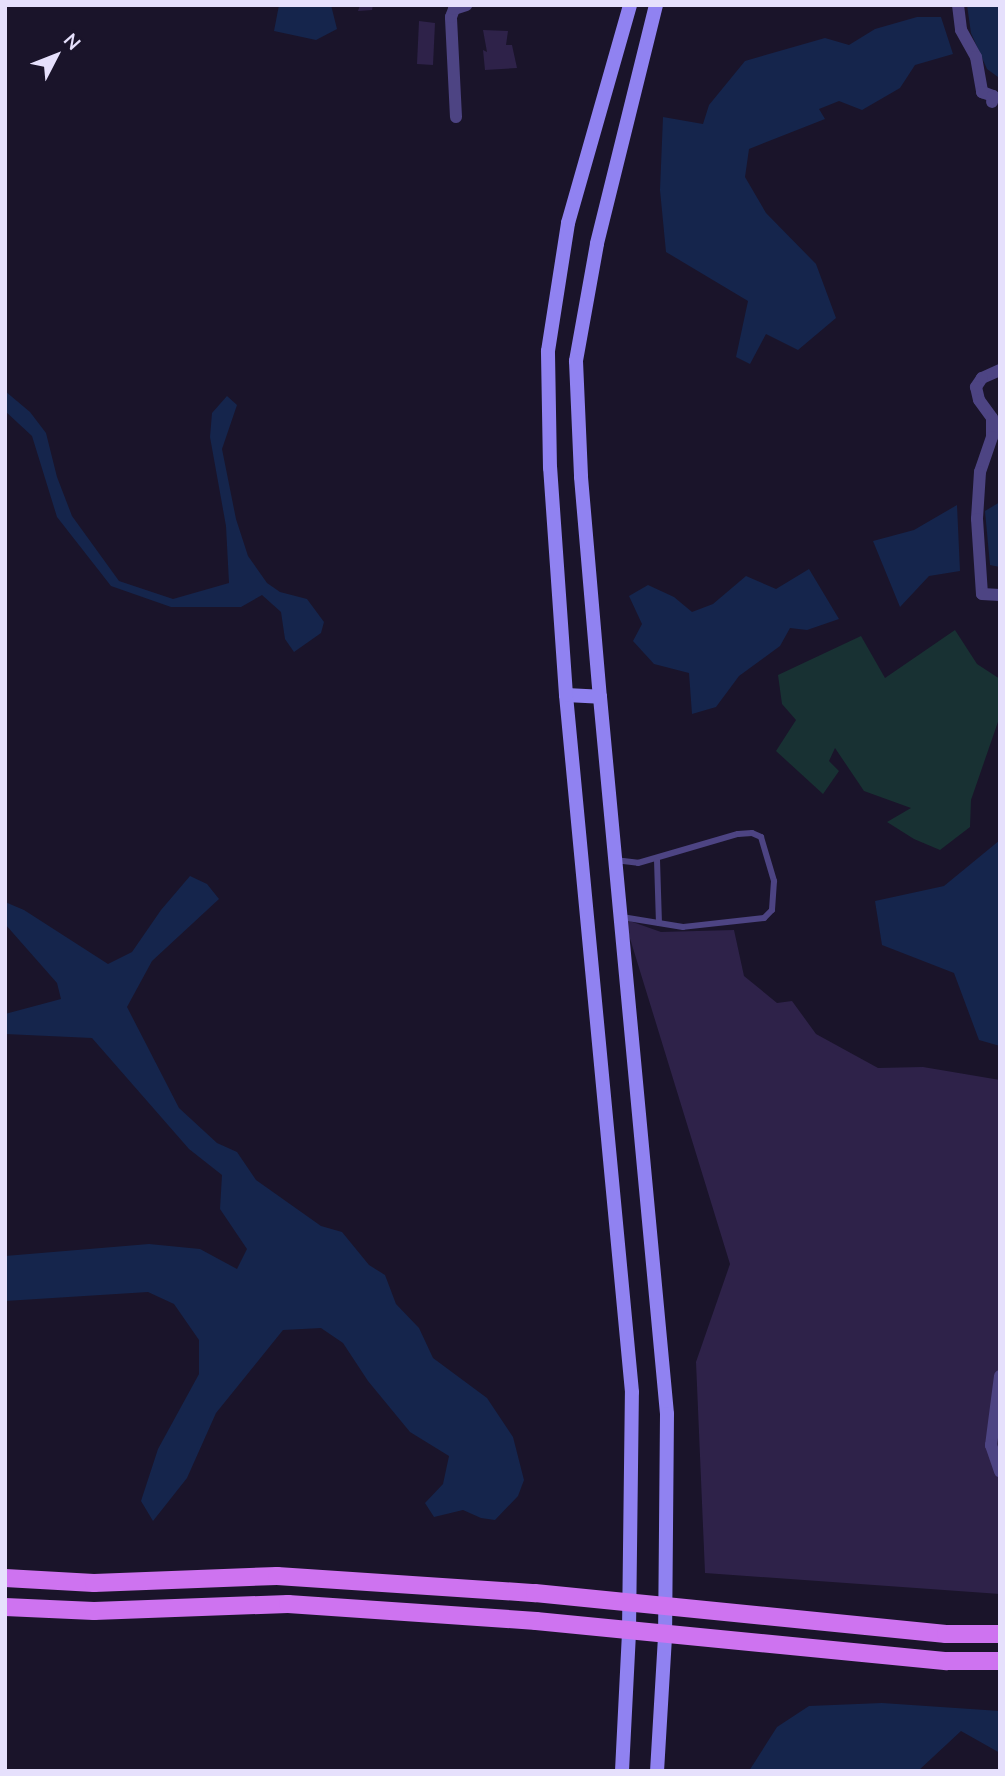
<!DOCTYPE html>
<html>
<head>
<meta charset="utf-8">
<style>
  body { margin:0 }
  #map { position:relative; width:1005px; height:1776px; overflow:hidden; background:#1a142a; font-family:"Nunito Sans",sans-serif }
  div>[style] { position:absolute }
  .green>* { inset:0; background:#183133 }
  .water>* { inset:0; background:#15254c }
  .building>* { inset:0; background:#2e2249 }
  .service>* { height:6px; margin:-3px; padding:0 3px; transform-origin:3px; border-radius:3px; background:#4d4483 }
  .minor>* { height:12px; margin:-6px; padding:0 6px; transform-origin:6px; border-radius:6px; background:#4d4483 }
  .secondary>* { height:14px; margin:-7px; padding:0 7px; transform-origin:7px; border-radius:7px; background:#9082f1 }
  .primary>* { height:18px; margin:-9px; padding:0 9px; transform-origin:9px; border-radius:9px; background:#ce73f0 }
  span { translate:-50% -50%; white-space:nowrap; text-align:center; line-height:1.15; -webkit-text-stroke:5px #1a142a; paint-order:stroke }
  .frame { position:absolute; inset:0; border:7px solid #e6e0fc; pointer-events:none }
  .north { position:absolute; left:21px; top:21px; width:70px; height:70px; -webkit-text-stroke:5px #1a142a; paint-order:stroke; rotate:48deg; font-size:19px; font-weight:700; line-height:28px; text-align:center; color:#e6e0fc }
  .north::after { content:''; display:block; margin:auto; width:24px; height:32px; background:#e6e0fc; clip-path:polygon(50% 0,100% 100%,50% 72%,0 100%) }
</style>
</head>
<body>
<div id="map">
  <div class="green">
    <div style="clip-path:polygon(955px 630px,977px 664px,1000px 679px,1000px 716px,971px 800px,970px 827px,940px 850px,914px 839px,887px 822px,911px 808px,864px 791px,835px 748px,829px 761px,839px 771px,823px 794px,776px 751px,796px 720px,782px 704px,778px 675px,861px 636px,885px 678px)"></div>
  </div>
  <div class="water">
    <div style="clip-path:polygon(279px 5px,331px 5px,337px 29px,316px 40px,274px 31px)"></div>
    <div style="clip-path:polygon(967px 5px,1000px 5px,998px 77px,987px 69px,971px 33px)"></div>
    <div style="clip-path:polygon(917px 17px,941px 17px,953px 54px,915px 65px,900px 88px,862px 110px,839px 101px,819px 109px,825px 119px,749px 149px,745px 177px,766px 213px,816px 264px,836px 318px,798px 350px,766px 334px,750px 364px,736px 357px,748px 301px,666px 252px,660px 190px,663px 117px,703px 124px,709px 105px,745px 61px,825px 38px,849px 45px,875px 29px)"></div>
    <div style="clip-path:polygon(5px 391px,30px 412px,46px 433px,57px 477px,72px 516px,119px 581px,173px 599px,229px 583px,226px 526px,210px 437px,212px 413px,227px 396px,237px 405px,222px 449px,236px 519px,248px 556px,267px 583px,280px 592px,307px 599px,324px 622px,321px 633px,294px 652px,285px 639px,281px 612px,262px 595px,241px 607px,171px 607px,111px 586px,57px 517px,32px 436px,5px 411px)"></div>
    <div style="clip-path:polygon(1000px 502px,1000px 567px,990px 565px,985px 511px)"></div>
    <div style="clip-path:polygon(957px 505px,960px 571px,929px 576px,900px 607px,873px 541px,914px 530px)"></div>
    <div style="clip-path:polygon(809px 569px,839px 619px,807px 630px,790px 628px,780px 646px,739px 676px,716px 707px,692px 714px,689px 673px,654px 664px,633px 641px,642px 624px,629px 596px,648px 585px,674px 597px,692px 612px,713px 604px,746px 576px,776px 589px)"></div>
    <div style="clip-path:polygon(1000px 840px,1000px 1046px,979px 1040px,954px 973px,882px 945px,875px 901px,944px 886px)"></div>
    <div style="clip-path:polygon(190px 876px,207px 884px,219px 899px,152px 961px,127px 1007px,179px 1108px,217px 1143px,237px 1152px,256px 1180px,321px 1226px,342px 1232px,369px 1265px,385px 1275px,396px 1304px,419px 1328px,433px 1358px,487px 1398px,513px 1437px,524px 1480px,518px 1496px,495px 1520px,481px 1518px,463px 1510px,434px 1517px,425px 1503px,443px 1484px,449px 1456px,410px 1432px,368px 1381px,343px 1343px,321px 1328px,283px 1330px,216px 1413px,187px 1478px,153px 1521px,141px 1501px,158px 1449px,199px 1374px,199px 1340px,174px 1304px,148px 1292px,5px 1301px,5px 1256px,149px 1244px,200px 1249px,237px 1269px,247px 1249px,220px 1209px,222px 1175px,189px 1149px,92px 1038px,5px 1034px,5px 1014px,61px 999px,57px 983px,5px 924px,5px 902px,24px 910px,108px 964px,132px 952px,161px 910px)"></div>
    <div style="clip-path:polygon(882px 1703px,1000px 1711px,1000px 1753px,961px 1731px,918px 1771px,749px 1771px,777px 1727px,809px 1706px)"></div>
  </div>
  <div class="building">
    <div style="clip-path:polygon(360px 5px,373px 5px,372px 10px,358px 11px)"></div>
    <div style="clip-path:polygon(419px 21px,435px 23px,433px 65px,417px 64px)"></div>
    <div style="clip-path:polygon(483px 30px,508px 31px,506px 45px,512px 45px,517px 68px,485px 70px,483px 50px,487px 52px)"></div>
    <div style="clip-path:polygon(624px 919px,661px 932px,734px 930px,744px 976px,777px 1003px,792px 1001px,816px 1034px,878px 1068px,923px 1067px,1000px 1080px,1000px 1594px,705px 1573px,696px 1362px,730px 1264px)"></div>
  </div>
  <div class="service">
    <div style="left:615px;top:860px;width:23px;rotate:7deg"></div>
    <div style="left:638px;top:863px;width:104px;rotate:-16.2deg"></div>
    <div style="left:738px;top:834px;width:14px;rotate:-4deg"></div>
    <div style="left:752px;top:833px;width:10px;rotate:24deg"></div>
    <div style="left:761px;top:837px;width:46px;rotate:73.5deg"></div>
    <div style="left:774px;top:881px;width:29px;rotate:94deg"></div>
    <div style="left:772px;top:910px;width:11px;rotate:135deg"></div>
    <div style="left:764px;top:918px;width:81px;rotate:173.7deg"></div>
    <div style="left:683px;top:927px;width:62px;rotate:-170.7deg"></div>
    <div style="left:657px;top:860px;width:63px;rotate:88.2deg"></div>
  </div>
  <div class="minor">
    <div style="left:958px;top:5px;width:25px;rotate:83deg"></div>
    <div style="left:961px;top:30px;width:31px;rotate:61deg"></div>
    <div style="left:976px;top:57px;width:36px;rotate:80deg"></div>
    <div style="left:982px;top:92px;width:12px;rotate:20deg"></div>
    <div style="left:993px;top:96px;width:6px;rotate:99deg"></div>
    <div style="left:456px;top:117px;width:100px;rotate:-92.9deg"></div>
    <div style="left:451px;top:17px;width:9px;rotate:-69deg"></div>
    <div style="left:454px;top:9px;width:13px;rotate:-18deg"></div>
    <div style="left:1000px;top:370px;width:20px;rotate:156deg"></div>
    <div style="left:982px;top:378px;width:11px;rotate:124deg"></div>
    <div style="left:976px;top:387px;width:13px;rotate:77deg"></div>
    <div style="left:979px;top:400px;width:22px;rotate:54deg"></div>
    <div style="left:992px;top:418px;width:19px;rotate:90deg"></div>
    <div style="left:992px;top:437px;width:37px;rotate:109deg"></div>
    <div style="left:980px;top:472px;width:47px;rotate:93.7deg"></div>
    <div style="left:977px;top:519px;width:75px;rotate:86.2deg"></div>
    <div style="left:982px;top:594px;width:18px;rotate:3deg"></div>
    <div style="left:1000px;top:1376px;width:70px;rotate:97.4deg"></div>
    <div style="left:991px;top:1445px;width:28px;rotate:71deg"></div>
  </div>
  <div class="secondary">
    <div style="left:656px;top:5px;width:246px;rotate:103.9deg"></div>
    <div style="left:597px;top:244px;width:119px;rotate:100.2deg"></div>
    <div style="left:576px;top:361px;width:116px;rotate:87.5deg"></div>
    <div style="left:581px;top:477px;width:221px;rotate:85.1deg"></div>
    <div style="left:600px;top:697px;width:720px;rotate:84.66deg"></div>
    <div style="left:667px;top:1414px;width:223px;rotate:90.5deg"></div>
    <div style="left:665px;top:1637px;width:134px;rotate:93.4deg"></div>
    <div style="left:566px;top:695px;width:34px;rotate:3deg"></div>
    <div style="left:622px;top:1771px;width:140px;rotate:-87.1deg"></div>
    <div style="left:629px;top:1631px;width:239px;rotate:-89.3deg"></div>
    <div style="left:632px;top:1392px;width:700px;rotate:-95.41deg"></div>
    <div style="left:566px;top:695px;width:228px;rotate:-94deg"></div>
    <div style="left:550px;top:468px;width:117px;rotate:-91deg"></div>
    <div style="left:548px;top:351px;width:130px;rotate:-81.1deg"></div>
    <div style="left:568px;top:223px;width:227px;rotate:-74.1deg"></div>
  </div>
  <div class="primary">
    <div style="left:5px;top:1578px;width:89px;rotate:3.2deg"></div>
    <div style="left:94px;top:1583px;width:183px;rotate:-2.2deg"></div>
    <div style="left:277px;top:1576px;width:259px;rotate:3.8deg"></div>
    <div style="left:535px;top:1593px;width:413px;rotate:5.7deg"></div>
    <div style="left:946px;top:1634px;width:54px"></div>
    <div style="left:5px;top:1607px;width:89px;rotate:2.6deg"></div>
    <div style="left:94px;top:1611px;width:194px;rotate:-2.1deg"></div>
    <div style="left:288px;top:1604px;width:249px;rotate:3.9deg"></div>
    <div style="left:536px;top:1621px;width:413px;rotate:5.6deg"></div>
    <div style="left:947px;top:1661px;width:53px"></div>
  </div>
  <div class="frame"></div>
  <div class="north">N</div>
</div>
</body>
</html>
